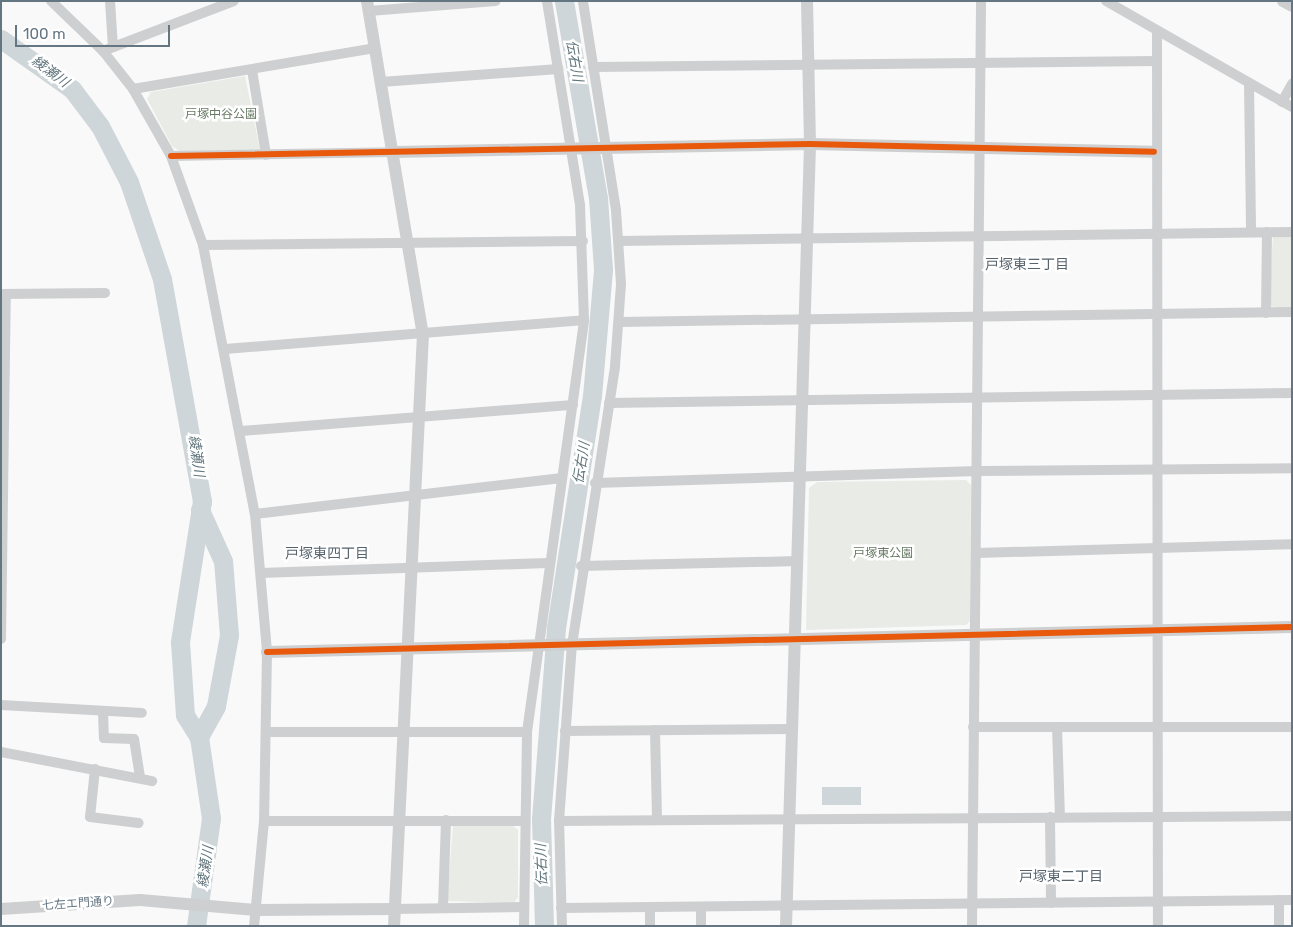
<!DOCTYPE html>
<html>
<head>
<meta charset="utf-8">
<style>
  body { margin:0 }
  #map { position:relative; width:1293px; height:927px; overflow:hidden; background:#f9f9f9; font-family:Rubik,"Noto Sans JP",sans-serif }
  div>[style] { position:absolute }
  .green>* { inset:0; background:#e8ebe6 }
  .water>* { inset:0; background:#ced6d9 }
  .river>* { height:19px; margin:-9.5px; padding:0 9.5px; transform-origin:9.5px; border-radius:9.5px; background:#ced6d9 }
  .minor>* { height:10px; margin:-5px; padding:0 5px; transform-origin:5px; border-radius:5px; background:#cecfd0 }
  .tertiary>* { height:12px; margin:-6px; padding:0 6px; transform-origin:6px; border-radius:6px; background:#cecfd0 }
  .cycleway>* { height:6px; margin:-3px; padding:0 3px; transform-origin:3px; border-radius:3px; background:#e8590c }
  span { translate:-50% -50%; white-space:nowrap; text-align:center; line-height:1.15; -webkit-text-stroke:5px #fff; paint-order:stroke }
  .park-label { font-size:12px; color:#687a64 }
  .street-label { font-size:12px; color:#657683 }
  .water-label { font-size:14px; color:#60757c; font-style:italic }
  .neighbourhood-label { font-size:14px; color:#57646e }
  .frame { position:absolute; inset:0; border:2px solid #657683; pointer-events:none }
  .scale { position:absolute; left:15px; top:25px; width:155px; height:22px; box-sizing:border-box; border:2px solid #657683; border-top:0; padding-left:6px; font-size:15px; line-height:18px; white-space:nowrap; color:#657683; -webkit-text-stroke:4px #fff; paint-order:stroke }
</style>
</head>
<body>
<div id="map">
  <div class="green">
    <div style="clip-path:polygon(245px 76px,260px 150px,179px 151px,172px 146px,147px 99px,151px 92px)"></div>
    <div style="clip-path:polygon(1273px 236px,1292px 236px,1292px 309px,1269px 306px)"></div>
    <div style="clip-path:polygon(966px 480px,971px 485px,970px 621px,966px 625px,806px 630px,809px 488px,817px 482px)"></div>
    <div style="clip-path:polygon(453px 825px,512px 825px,518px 830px,518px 897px,514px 903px,447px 901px)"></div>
  </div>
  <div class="water">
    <div style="clip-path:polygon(822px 787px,861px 787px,861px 805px,822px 805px)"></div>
  </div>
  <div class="river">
    <div style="left:1px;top:39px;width:87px;rotate:35.2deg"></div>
    <div style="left:72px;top:89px;width:46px;rotate:52.9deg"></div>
    <div style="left:100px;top:126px;width:63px;rotate:62.6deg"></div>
    <div style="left:129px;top:182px;width:102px;rotate:71.2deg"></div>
    <div style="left:162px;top:279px;width:226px;rotate:79.8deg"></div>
    <div style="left:202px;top:501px;width:143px;rotate:98.9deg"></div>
    <div style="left:180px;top:642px;width:73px;rotate:86.1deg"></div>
    <div style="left:185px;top:715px;width:26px;rotate:58deg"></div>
    <div style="left:199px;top:737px;width:82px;rotate:81.6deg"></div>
    <div style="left:211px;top:818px;width:109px;rotate:97.9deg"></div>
    <div style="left:199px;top:737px;width:35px;rotate:-61deg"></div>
    <div style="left:216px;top:706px;width:72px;rotate:-79.6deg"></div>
    <div style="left:229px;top:635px;width:74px;rotate:-94.6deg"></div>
    <div style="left:223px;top:561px;width:56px;rotate:-114.3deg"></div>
    <div style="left:544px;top:926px;width:107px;rotate:-91.6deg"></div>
    <div style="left:541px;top:819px;width:192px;rotate:-85.5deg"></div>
    <div style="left:556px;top:628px;width:235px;rotate:-81.2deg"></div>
    <div style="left:592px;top:396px;width:127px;rotate:-85deg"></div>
    <div style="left:603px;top:269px;width:71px;rotate:-94deg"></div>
    <div style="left:598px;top:198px;width:200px;rotate:-99.8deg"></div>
  </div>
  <div class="minor">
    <div style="left:51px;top:1px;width:72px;rotate:43.9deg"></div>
    <div style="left:103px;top:51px;width:48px;rotate:51.7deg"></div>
    <div style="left:133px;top:89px;width:77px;rotate:60.4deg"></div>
    <div style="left:171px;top:156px;width:95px;rotate:70.2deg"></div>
    <div style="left:203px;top:245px;width:274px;rotate:79.1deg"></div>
    <div style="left:255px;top:514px;width:139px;rotate:85deg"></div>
    <div style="left:267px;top:652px;width:169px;rotate:91deg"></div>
    <div style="left:264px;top:821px;width:105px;rotate:95.4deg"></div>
    <div style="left:110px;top:1px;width:46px;rotate:86.3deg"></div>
    <div style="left:1106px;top:1px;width:214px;rotate:29.7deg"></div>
    <div style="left:369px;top:11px;width:127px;rotate:-4.5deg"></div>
    <div style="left:1157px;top:31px;width:895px;rotate:89.94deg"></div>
    <div style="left:103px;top:51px;width:140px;rotate:-20.9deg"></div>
    <div style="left:593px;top:67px;width:563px;rotate:-0.61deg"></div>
    <div style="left:252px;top:70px;width:86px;rotate:80.6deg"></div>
    <div style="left:381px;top:82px;width:178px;rotate:-4.2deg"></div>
    <div style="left:1249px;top:83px;width:149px;rotate:89.2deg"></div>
    <div style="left:133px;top:89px;width:245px;rotate:-9.6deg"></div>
    <div style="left:1282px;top:102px;width:21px;rotate:-61deg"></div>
    <div style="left:171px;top:156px;width:222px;rotate:-1deg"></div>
    <div style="left:619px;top:241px;width:673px;rotate:-0.77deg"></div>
    <div style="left:203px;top:245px;width:380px;rotate:-0.6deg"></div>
    <div style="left:1px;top:294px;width:104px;rotate:-0.6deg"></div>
    <div style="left:1266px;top:313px;width:81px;rotate:-89.3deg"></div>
    <div style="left:619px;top:322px;width:673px;rotate:-0.85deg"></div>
    <div style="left:225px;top:349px;width:360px;rotate:-4.6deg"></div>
    <div style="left:609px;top:403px;width:683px;rotate:-0.84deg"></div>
    <div style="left:241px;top:431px;width:333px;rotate:-4.5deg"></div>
    <div style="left:595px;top:483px;width:383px;rotate:-1.8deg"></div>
    <div style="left:978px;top:471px;width:314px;rotate:-0.5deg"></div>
    <div style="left:255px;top:514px;width:307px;rotate:-6.7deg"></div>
    <div style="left:977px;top:553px;width:315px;rotate:-1.6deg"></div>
    <div style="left:581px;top:566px;width:217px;rotate:-1.3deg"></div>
    <div style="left:261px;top:573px;width:287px;rotate:-2deg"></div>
    <div style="left:1px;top:639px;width:344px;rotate:-89.2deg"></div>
    <div style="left:1px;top:705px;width:141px;rotate:3.2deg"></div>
    <div style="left:103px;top:712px;width:26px;rotate:88deg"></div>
    <div style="left:104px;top:738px;width:30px;rotate:2deg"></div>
    <div style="left:134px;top:739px;width:38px;rotate:81deg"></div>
    <div style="left:973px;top:727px;width:319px"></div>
    <div style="left:1057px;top:727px;width:90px;rotate:88.1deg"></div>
    <div style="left:655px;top:730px;width:89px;rotate:88.7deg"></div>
    <div style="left:565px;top:731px;width:228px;rotate:-0.5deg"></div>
    <div style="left:268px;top:732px;width:259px"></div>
    <div style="left:1px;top:752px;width:154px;rotate:10.9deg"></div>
    <div style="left:95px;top:769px;width:48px;rotate:95.9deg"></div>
    <div style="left:90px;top:817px;width:49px;rotate:7deg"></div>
    <div style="left:1050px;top:817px;width:86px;rotate:89.3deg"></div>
    <div style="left:264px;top:821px;width:260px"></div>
    <div style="left:559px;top:821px;width:733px;rotate:-0.39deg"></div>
    <div style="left:443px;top:907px;width:87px;rotate:-88deg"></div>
    <div style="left:701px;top:907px;width:19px;rotate:90deg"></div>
    <div style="left:561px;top:908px;width:731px;rotate:-0.63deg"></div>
    <div style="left:394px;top:909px;width:129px;rotate:-0.9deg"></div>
    <div style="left:524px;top:926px;width:194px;rotate:-89.1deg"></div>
    <div style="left:527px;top:732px;width:416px;rotate:-82.1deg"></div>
    <div style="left:584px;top:320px;width:115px;rotate:-92deg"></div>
    <div style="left:580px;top:205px;width:207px;rotate:-99.2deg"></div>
    <div style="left:562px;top:926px;width:105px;rotate:-91.6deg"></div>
    <div style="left:559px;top:821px;width:176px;rotate:-85.8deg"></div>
    <div style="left:572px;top:645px;width:282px;rotate:-81.2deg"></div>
    <div style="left:615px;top:366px;width:82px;rotate:-85.8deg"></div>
    <div style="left:621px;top:284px;width:74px;rotate:-93.9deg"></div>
    <div style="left:616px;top:210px;width:212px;rotate:-99deg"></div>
    <div style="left:650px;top:926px;width:18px;rotate:-90deg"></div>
    <div style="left:972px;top:926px;width:925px;rotate:-89.44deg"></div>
    <div style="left:1279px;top:926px;width:26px;rotate:-90deg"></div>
  </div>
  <div class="tertiary">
    <div style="left:367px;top:1px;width:338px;rotate:80.5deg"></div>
    <div style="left:423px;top:334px;width:593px;rotate:92.8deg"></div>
    <div style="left:1283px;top:1px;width:10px;rotate:29deg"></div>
    <div style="left:393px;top:152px;width:417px;rotate:-1.1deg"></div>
    <div style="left:810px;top:144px;width:344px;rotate:1.3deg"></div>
    <div style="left:267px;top:652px;width:1025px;rotate:-1.4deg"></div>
    <div style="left:1px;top:909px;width:139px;rotate:-3.7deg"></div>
    <div style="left:140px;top:900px;width:116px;rotate:4.9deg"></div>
    <div style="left:256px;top:910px;width:138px;rotate:-0.4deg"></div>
    <div style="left:786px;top:926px;width:782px;rotate:-88.24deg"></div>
    <div style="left:810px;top:144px;width:143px;rotate:-91.2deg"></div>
  </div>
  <div class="cycleway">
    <div style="left:171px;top:156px;width:639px;rotate:-1.08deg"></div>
    <div style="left:810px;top:144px;width:344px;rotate:1.3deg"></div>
    <div style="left:267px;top:652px;width:1025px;rotate:-1.4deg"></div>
  </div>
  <div class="park-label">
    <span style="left:221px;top:115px">戸塚中谷公園</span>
    <span style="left:883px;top:554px">戸塚東公園</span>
  </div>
  <div class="street-label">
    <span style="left:78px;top:904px;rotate:-4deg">七左エ門通り</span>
  </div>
  <div class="water-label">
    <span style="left:574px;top:61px;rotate:80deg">伝右川</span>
    <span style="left:50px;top:72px;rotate:37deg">綾瀬川</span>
    <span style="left:196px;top:456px;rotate:82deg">綾瀬川</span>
    <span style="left:582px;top:463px;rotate:-81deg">伝右川</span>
    <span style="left:542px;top:865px;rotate:-92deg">伝右川</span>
    <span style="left:206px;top:867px;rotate:-82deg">綾瀬川</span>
  </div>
  <div class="neighbourhood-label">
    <span style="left:1027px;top:265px">戸塚東三丁目</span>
    <span style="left:327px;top:554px">戸塚東四丁目</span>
    <span style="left:1061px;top:877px">戸塚東二丁目</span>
  </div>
  <div class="frame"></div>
  <div class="scale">100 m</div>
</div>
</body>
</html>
